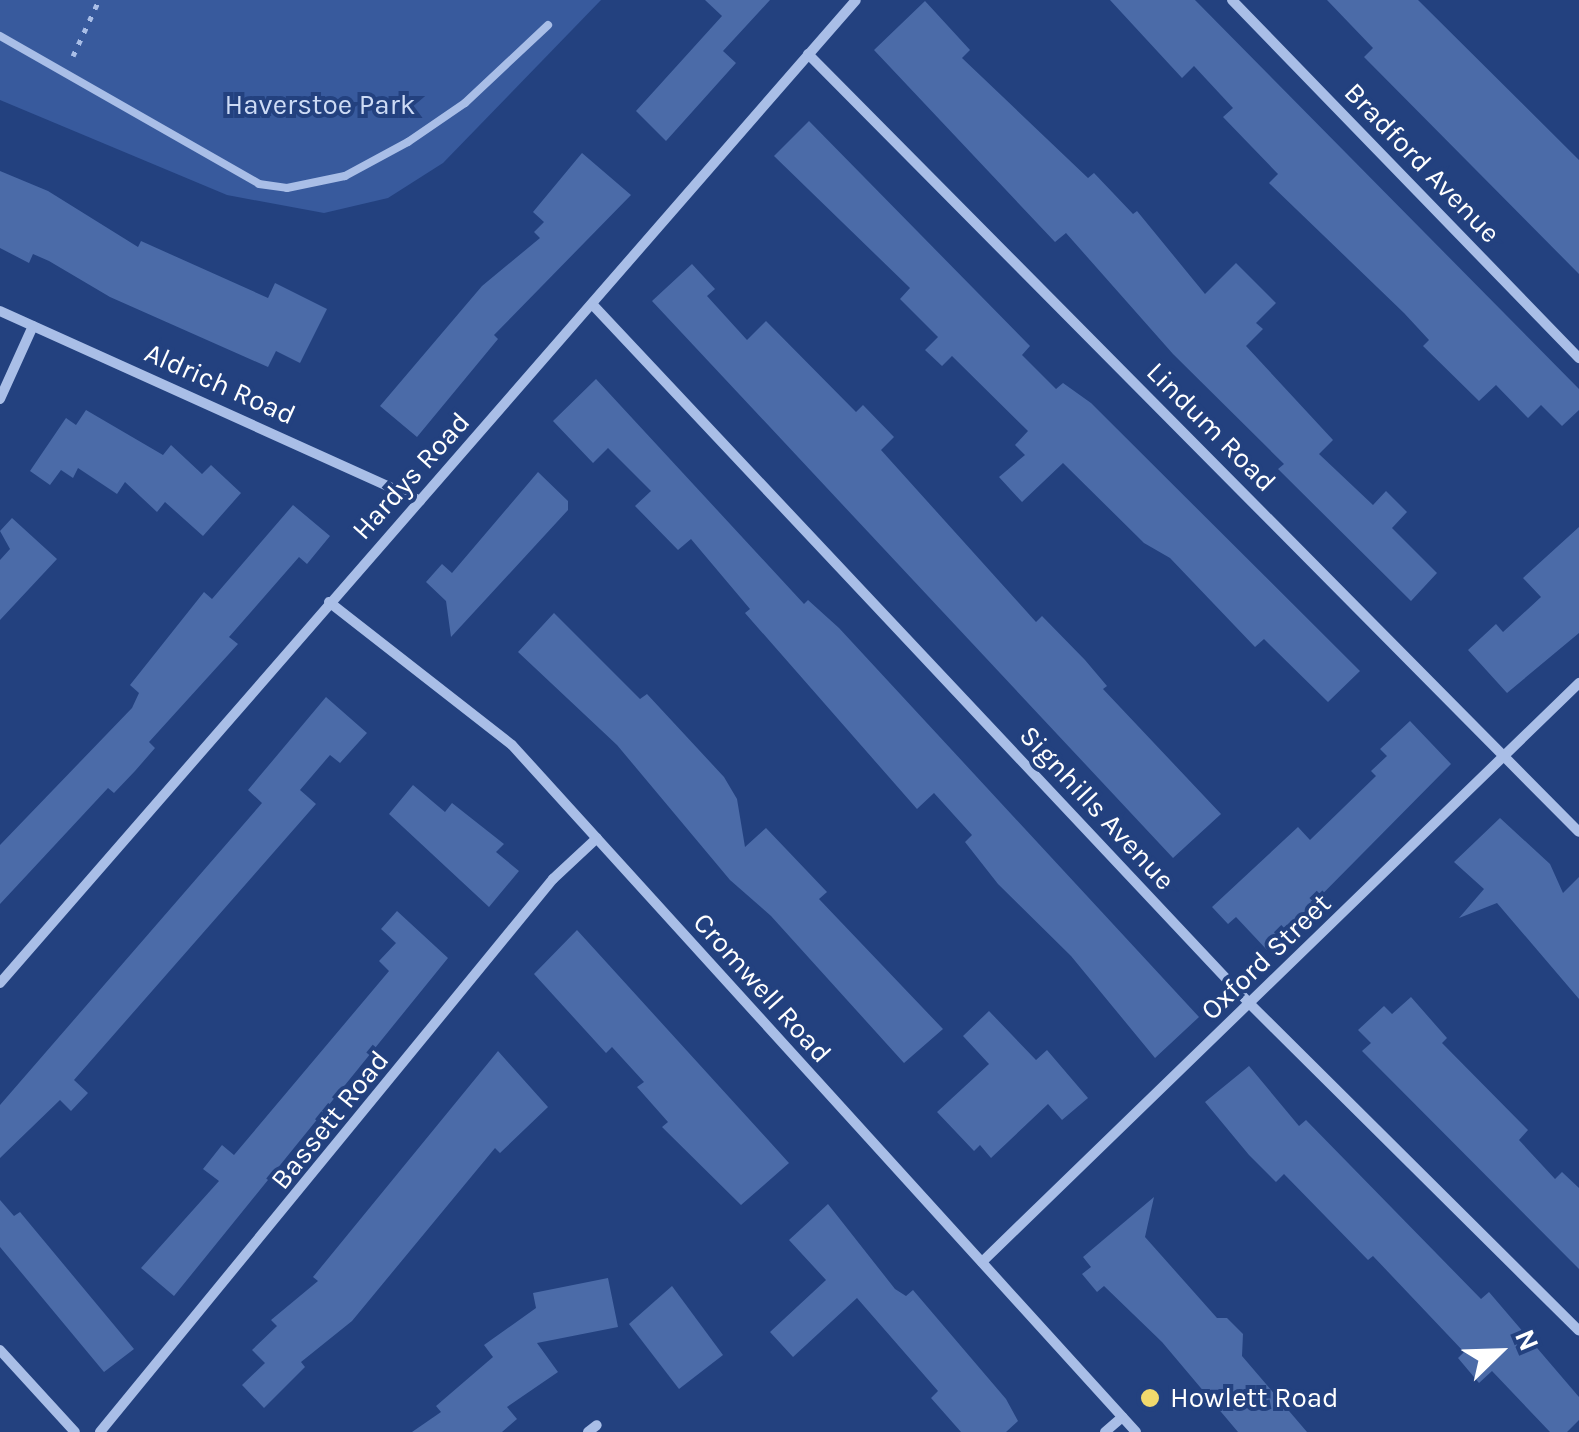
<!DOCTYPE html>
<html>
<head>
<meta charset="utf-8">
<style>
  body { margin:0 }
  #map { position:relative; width:1579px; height:1432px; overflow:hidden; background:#23417f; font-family:Karla,sans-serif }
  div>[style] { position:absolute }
  .green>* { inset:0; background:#385a9d }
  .building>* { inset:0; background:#4b6ba8 }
  .path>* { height:5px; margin-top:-2.5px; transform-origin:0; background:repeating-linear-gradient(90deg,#a9bee7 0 5px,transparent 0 13px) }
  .lane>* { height:8px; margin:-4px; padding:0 4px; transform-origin:4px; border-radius:4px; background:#a9bee7 }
  .street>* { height:10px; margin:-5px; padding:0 5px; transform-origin:5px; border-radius:5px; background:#a9bee7 }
  .dots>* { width:28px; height:28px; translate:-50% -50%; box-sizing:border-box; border:5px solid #23417f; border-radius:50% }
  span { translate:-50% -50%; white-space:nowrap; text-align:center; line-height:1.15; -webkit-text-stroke:8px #23417f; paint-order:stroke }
  .park-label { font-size:28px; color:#cddbf5 }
  .street-label { font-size:28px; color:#fff }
  .poi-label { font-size:28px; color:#fff }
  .left { translate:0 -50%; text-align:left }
  .north { position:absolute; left:1449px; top:1302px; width:100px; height:100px; -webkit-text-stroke:8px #23417f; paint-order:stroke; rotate:67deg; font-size:28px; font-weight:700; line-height:40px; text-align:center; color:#fff }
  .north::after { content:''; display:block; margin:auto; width:35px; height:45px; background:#fff; clip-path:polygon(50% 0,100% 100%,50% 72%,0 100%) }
</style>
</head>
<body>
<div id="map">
  <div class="green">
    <div style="clip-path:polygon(0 0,601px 0,443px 163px,388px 198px,324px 213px,227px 195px,0 100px)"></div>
  </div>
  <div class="building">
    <div style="clip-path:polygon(705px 0,770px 0,723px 51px,736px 63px,666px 141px,636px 111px,722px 16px)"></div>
    <div style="clip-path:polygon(1110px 0,1195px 0,1579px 389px,1579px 410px,1562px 426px,1541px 405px,1528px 418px,1496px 385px,1479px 401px,1423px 346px,1429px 340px,1404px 313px,1269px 183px,1278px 174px,1223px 117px,1233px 108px,1194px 66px,1182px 78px)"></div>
    <div style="clip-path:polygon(1327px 0,1418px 0,1579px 160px,1579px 274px,1364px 57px,1373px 48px)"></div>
    <div style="clip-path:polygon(925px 1px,970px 50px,962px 58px,1088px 178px,1094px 173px,1133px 214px,1137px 211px,1205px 294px,1236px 263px,1276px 303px,1256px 323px,1263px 329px,1246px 346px,1333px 440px,1319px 454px,1373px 505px,1386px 491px,1407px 512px,1392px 528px,1437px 573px,1411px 601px,1278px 469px,1284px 464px,1173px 354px,1066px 233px,1055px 242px,874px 50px)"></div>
    <div style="clip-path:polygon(809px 121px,1030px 346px,1022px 355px,1056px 389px,1063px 383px,1091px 403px,1360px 671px,1328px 702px,1264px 639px,1255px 647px,1170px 558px,1144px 543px,1063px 463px,1022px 502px,999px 477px,1025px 455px,1015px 445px,1028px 431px,952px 356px,942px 366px,925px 350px,938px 337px,900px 299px,910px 288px,774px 156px)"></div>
    <div style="clip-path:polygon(582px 153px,631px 195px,494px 335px,498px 339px,417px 437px,380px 406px,482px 286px,540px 238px,534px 232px,544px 222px,533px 212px)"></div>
    <div style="clip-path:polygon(0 171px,48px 191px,138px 247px,141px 241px,268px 298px,275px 283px,327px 309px,300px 363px,276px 351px,268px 367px,110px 297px,49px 261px,33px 254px,29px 263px,0 248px)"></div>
    <div style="clip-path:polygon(692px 264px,715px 289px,707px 296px,747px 340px,766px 321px,856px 412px,863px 405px,894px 437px,881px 450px,1036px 622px,1042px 616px,1085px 660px,1107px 686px,1103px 689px,1221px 814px,1173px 858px,652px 301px)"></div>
    <div style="clip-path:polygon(596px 379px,804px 604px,808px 600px,839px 628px,1199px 1017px,1155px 1058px,1071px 956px,998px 884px,965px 842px,972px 835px,934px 793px,917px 809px,745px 613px,750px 609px,691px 539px,678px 550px,635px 506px,651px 491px,608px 448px,593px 463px,553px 421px)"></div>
    <div style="clip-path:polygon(86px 410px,163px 455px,171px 445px,202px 474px,211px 465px,241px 493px,203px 536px,165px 502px,157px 512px,125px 482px,117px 494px,78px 468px,73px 478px,61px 470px,50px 485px,30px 471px,66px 418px,76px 425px)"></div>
    <div style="clip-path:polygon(538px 472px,568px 501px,568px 510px,451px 637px,446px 601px,426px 582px,442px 564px,452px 573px)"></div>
    <div style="clip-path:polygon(293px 505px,330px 536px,307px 564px,299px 557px,229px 637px,238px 644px,149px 742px,155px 748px,135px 771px,114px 793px,108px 788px,0 904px,0 845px,132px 708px,139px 693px,130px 685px,204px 592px,212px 599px)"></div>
    <div style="clip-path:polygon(12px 518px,57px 559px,0 620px,0 560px,10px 549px,0 531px)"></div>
    <div style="clip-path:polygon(1579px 527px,1579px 633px,1507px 693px,1468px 650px,1496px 624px,1503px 632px,1541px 597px,1523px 578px)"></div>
    <div style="clip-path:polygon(554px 613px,640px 699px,647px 694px,724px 777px,737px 799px,745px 847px,766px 828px,827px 892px,819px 899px,943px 1029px,904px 1063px,771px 916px,730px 880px,617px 745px,518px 652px)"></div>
    <div style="clip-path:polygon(326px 697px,367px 733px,340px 763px,330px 755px,300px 790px,316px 804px,74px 1080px,88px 1093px,71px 1111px,60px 1100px,0 1158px,0 1105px,262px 803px,248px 790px)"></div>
    <div style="clip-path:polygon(1410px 721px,1451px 764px,1267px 950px,1236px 917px,1228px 924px,1212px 907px,1298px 827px,1310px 840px,1376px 776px,1371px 771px,1387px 756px,1380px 749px)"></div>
    <div style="clip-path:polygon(413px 785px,445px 812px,452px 803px,504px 844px,496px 852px,519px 871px,489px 907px,389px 814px)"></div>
    <div style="clip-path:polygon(1500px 818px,1550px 864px,1563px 893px,1579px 877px,1579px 999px,1497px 903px,1459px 918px,1484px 889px,1454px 862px)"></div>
    <div style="clip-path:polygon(397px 911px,448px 958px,174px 1296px,141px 1268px,219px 1181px,203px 1169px,222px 1145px,234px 1155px,389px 971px,379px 961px,396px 943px,381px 929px)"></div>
    <div style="clip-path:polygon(577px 930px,789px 1163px,741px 1205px,662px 1127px,668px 1122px,637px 1087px,644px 1082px,612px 1047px,606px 1053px,534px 974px)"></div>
    <div style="clip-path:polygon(1411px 997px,1447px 1038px,1442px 1043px,1528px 1130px,1519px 1140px,1555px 1179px,1562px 1172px,1579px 1188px,1579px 1269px,1362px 1051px,1371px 1043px,1358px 1030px,1384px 1006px,1392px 1014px)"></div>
    <div style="clip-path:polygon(989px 1011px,1036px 1060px,1047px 1050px,1088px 1098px,1062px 1120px,1048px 1104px,991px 1158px,980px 1145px,974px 1151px,937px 1112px,989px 1064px,963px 1036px)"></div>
    <div style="clip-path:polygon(498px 1051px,548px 1107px,500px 1153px,495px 1148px,352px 1321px,301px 1362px,305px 1367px,264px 1408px,242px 1385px,265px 1363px,252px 1350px,277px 1326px,271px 1320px,318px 1281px,313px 1277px)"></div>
    <div style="clip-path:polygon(1249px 1066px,1299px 1126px,1306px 1120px,1481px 1299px,1489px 1292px,1579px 1397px,1579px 1420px,1567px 1432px,1550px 1432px,1492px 1371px,1479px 1383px,1458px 1358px,1464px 1352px,1373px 1256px,1368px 1260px,1284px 1174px,1276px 1182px,1249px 1155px,1205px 1102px)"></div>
    <div style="clip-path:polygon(1154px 1197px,1145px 1237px,1217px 1318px,1227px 1318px,1243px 1334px,1242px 1356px,1307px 1432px,1238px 1432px,1162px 1342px,1104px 1286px,1097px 1292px,1082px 1274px,1091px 1267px,1083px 1257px)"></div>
    <div style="clip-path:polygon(0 1200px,14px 1216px,20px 1212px,134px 1349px,104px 1372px,0 1247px)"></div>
    <div style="clip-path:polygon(828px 1204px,895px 1289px,906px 1296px,913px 1290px,1006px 1399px,1018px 1421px,1006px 1432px,961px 1432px,931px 1398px,938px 1391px,857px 1298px,793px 1357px,770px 1332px,826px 1280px,789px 1240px)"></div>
    <div style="clip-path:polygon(608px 1278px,618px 1327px,537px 1343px,558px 1372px,507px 1407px,517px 1419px,502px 1432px,412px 1432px,441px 1412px,436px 1406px,493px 1357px,484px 1345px,536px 1308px,533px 1293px)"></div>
    <div style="clip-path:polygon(672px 1286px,723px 1355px,679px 1389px,629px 1324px)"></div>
  </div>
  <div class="path">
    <div style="left:73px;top:56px;width:62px;rotate:-65.1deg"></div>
  </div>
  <div class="lane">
    <div style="left:0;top:36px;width:298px;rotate:29.7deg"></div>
    <div style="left:259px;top:184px;width:28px;rotate:8deg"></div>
    <div style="left:287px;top:188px;width:59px;rotate:-11.7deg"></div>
    <div style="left:345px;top:176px;width:72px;rotate:-28.4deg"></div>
    <div style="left:408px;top:142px;width:69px;rotate:-34.4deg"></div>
    <div style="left:465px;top:103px;width:114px;rotate:-43.2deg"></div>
  </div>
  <div class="street">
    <div style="left:1232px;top:0;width:499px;rotate:45.9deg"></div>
    <div style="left:808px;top:54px;width:1095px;rotate:45.26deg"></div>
    <div style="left:592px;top:304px;width:962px;rotate:46.77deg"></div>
    <div style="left:1251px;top:1005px;width:462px;rotate:44.8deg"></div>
    <div style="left:0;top:311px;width:461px;rotate:24.3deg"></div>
    <div style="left:0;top:399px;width:80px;rotate:-65.7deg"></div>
    <div style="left:329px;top:602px;width:232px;rotate:38deg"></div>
    <div style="left:512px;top:745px;width:928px;rotate:47.75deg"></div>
    <div style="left:0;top:983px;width:1303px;rotate:-48.95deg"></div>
    <div style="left:982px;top:1262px;width:832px;rotate:-44.12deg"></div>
    <div style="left:0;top:1350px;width:111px;rotate:47.6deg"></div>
    <div style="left:100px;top:1432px;width:715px;rotate:-50.68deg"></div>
    <div style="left:553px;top:879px;width:60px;rotate:-43deg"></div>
    <div style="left:588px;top:1432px;width:11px;rotate:-38deg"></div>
    <div style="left:1105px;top:1432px;width:23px;rotate:-41deg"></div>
  </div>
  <div class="dots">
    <div style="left:1150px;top:1398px;background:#f1d96d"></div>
  </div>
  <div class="park-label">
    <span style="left:320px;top:105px">Haverstoe Park</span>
  </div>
  <div class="street-label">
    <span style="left:1422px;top:163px;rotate:46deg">Bradford Avenue</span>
    <span style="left:220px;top:384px;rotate:24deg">Aldrich Road</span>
    <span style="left:1211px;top:427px;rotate:45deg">Lindum Road</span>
    <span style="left:411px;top:476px;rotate:-48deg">Hardys Road</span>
    <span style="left:1097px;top:808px;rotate:47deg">Signhills Avenue</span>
    <span style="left:1266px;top:957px;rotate:-44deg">Oxford Street</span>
    <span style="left:762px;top:988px;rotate:48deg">Cromwell Road</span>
    <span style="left:330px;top:1120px;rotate:-51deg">Bassett Road</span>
  </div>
  <div class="poi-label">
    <span class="left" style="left:1170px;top:1398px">Howlett Road</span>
  </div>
  <div class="north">N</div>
</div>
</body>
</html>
